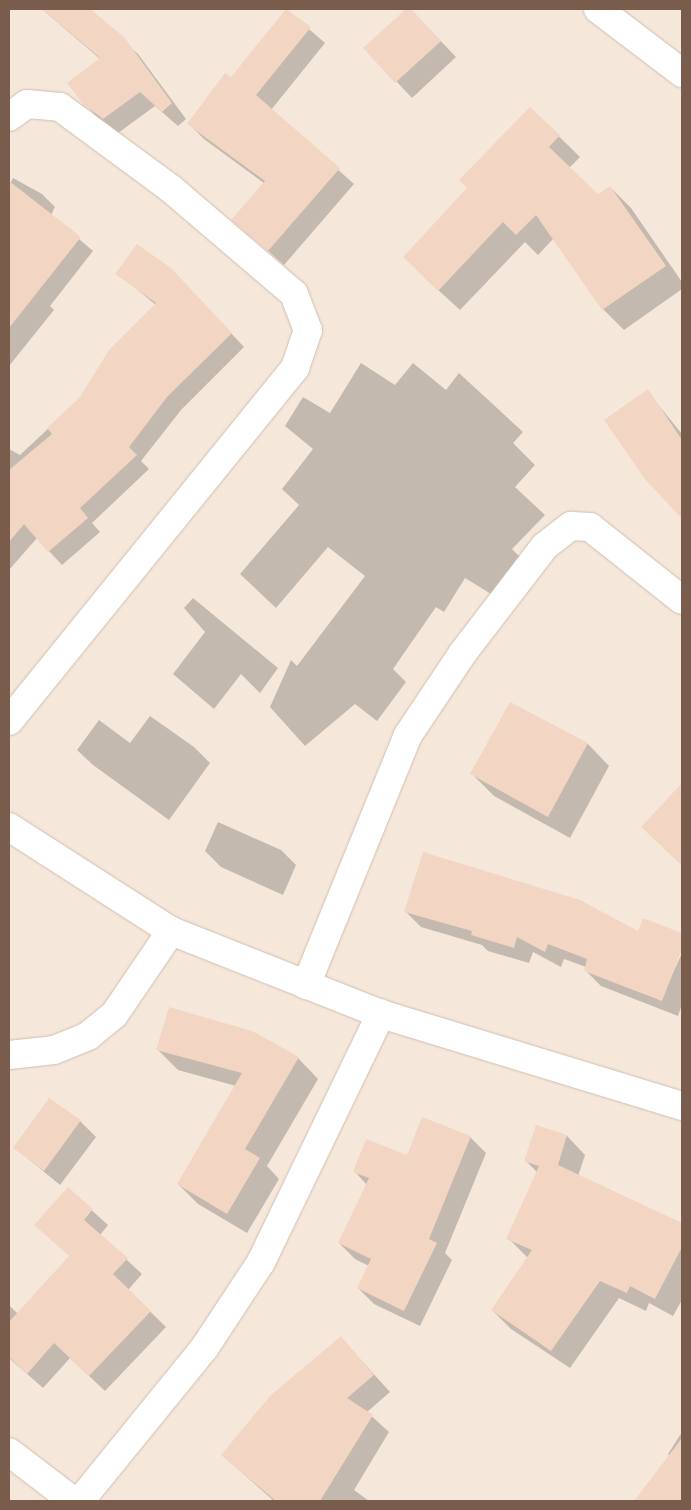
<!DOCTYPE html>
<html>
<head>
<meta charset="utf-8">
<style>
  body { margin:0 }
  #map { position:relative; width:691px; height:1510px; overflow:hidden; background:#fdf6ec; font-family:"Titillium Web",sans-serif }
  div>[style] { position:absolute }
  .residential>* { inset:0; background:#f5e8da }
  .shadow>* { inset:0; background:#0003 }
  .building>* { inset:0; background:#f3d5c3 }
  .roads { filter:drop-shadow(0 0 1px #d1beb0) drop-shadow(0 0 1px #d1beb0) }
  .street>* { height:28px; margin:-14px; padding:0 14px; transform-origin:14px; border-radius:14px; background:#fff }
  .secondary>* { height:28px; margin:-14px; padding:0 14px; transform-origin:14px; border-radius:14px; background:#fff }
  span { translate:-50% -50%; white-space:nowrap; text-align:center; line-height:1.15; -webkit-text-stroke:5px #fffaf3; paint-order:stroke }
  .frame { position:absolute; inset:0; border:10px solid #7a5c4d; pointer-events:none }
</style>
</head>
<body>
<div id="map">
  <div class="residential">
    <div style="clip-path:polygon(9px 9px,682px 9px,682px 1501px,9px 1501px)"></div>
  </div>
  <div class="shadow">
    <div style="clip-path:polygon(42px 9px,88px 9px,138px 54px,186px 119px,178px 126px,155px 106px,118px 133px,99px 119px,84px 103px,100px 59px)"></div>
    <div style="clip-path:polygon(410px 9px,456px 57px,412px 98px,365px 48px)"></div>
    <div style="clip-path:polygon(287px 10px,325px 43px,271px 110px,354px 184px,284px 265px,233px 220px,264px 183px,204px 139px,189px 124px,231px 79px)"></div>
    <div style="clip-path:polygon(530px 108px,580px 157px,569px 168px,598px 195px,610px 187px,631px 208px,682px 282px,682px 289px,624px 330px,603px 309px,554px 238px,538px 255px,525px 242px,460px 310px,425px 278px,469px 188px)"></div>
    <div style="clip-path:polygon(13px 178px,42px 194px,55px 207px,51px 215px,93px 251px,50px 306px,54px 310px,9px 366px,9px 186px)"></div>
    <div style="clip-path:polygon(117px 273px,184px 283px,244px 347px,181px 410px,141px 461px,149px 469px,92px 523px,100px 532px,62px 565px,37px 538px,9px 570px,9px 449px,20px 455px,81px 398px,156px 305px)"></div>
    <div style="clip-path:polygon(361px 363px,395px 385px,413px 363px,446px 390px,459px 373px,523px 432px,513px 443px,535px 465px,515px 487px,545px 515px,512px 549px,521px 558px,496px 597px,465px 578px,444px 612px,436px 607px,393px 669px,406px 682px,377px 721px,355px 704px,305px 746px,270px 707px,291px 660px,297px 666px,365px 576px,328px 547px,276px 608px,240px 574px,299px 505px,282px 489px,313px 449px,285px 426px,303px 397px,330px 413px)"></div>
    <div style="clip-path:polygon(647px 391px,682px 434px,682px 517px,646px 478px)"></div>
    <div style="clip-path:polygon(193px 598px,278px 668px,260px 693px,241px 674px,214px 709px,173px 674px,205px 632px,184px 608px)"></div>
    <div style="clip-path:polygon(511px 703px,588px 744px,609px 766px,570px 838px,494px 796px,472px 774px)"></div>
    <div style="clip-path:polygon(150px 716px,194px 747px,210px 763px,169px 820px,93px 765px,77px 750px,99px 720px,130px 743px)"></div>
    <div style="clip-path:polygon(682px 785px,682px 865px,642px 827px)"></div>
    <div style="clip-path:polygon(218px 822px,281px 850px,296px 865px,283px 895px,221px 867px,205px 851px)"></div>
    <div style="clip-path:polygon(405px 911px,638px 933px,644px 920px,682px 935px,682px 946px,658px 1006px,682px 953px,682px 1004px,678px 1016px,601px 986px,585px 970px,586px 967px,564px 959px,561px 967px,533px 952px,529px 963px,488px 951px,482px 945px,421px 927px)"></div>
    <div style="clip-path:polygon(157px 1049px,298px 1058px,318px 1079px,267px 1166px,279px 1179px,247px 1233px,198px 1204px,178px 1184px,236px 1086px,178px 1070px)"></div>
    <div style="clip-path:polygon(80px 1121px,96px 1137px,60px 1185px,15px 1148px)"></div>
    <div style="clip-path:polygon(536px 1127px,567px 1136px,585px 1155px,578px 1176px,682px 1225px,682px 1300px,673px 1316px,649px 1303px,646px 1311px,619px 1298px,570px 1368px,511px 1329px,492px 1310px,528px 1258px,508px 1238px,537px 1172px,526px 1161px)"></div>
    <div style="clip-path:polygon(470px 1137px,486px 1153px,445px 1253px,452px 1260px,420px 1326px,374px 1304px,358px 1288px,369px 1266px,355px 1259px,339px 1243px,367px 1185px,355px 1172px)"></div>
    <div style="clip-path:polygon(68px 1189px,108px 1225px,100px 1235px,142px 1274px,128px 1290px,166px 1327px,105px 1391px,70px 1358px,43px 1388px,9px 1358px,9px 1305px,18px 1314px,70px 1257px)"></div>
    <div style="clip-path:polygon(341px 1338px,390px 1392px,367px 1412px,389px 1432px,354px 1490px,369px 1501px,274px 1501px,222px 1455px)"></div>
    <div style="clip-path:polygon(682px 1432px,682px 1501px,636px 1501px,670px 1456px,668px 1454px)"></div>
  </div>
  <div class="building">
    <div style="clip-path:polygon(42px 9px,90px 9px,124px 37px,172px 103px,162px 112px,140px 92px,103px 119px,83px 104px,67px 83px,100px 58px)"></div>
    <div style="clip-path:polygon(286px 9px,311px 27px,256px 95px,340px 168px,268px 251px,231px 220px,265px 181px,187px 124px,225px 73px,231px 77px)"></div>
    <div style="clip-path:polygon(406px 9px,411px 9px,441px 41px,395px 83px,363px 48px)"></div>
    <div style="clip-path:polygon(530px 107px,560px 135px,549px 147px,598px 194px,610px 186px,666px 266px,602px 310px,536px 215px,516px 235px,503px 222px,438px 291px,403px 257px,467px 188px,459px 180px)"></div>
    <div style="clip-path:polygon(9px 181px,81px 237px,9px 328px)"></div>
    <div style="clip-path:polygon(137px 244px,171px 268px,232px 333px,167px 397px,129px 447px,137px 455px,80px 508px,88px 518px,48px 552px,24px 524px,9px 542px,9px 470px,52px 434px,47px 428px,80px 397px,109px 350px,156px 303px,115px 274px)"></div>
    <div style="clip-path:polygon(648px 389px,682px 440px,682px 519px,645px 479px,604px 420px)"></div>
    <div style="clip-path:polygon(510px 702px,588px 743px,548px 817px,470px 774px)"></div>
    <div style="clip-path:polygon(682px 783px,682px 865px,641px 827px)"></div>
    <div style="clip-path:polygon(423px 852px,580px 900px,638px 931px,643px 918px,682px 933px,682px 949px,662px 1001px,584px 971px,587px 959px,548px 944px,545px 952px,517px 937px,514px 948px,471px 935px,472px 931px,404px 912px)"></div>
    <div style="clip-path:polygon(169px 1007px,252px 1031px,299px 1057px,245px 1149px,260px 1158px,227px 1214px,177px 1184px,242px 1073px,156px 1050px)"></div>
    <div style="clip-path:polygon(49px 1098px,81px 1120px,44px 1171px,13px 1148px)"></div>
    <div style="clip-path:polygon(422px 1117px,471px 1136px,429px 1239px,437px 1243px,404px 1311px,357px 1288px,371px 1259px,338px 1243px,369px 1178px,353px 1172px,366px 1139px,407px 1155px)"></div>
    <div style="clip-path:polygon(536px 1125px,567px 1135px,558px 1165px,682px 1223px,682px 1247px,655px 1299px,630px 1286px,627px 1293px,600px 1281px,551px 1351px,491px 1310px,532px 1250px,506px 1239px,539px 1166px,524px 1161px)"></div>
    <div style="clip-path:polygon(68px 1187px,93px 1209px,84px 1220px,128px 1258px,113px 1274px,151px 1311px,89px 1376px,54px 1343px,27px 1374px,9px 1357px,9px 1322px,69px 1256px,34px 1225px)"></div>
    <div style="clip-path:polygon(341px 1336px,374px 1375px,347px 1398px,373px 1415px,320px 1501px,276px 1501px,221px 1455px,270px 1396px)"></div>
    <div style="clip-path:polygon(682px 1438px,682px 1501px,634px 1501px)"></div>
  </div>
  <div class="roads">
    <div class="street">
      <div style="left:9px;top:117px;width:22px;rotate:-36deg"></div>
      <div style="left:27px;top:104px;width:33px;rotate:5deg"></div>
      <div style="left:60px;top:107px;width:137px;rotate:36.4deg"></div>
      <div style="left:170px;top:188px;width:163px;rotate:40.5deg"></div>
      <div style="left:294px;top:294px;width:39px;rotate:69deg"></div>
      <div style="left:308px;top:330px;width:40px;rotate:108.9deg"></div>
      <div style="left:295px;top:368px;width:454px;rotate:129deg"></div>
      <div style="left:9px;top:827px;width:193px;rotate:32.7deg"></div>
      <div style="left:171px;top:931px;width:226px;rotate:21.6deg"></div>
      <div style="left:381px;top:1014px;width:315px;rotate:17deg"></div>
      <div style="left:306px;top:985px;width:270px;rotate:-67.8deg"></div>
      <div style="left:408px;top:735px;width:97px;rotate:-56.3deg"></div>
      <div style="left:462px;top:654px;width:136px;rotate:-52.5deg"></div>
      <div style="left:545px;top:546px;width:33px;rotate:-38deg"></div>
      <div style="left:571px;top:526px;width:19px;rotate:3deg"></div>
      <div style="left:590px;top:527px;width:117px;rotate:38.4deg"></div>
      <div style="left:9px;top:1055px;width:45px;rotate:-6.3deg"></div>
      <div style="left:54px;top:1050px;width:37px;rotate:-22deg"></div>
      <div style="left:88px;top:1036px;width:33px;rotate:-39deg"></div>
      <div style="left:114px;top:1015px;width:102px;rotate:-55.8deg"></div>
      <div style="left:9px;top:1452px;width:81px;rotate:37.4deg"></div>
      <div style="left:80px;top:1501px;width:198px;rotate:-50.9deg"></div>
      <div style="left:205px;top:1347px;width:102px;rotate:-56.6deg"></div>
      <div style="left:261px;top:1262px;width:276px;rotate:-64.2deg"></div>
    </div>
    <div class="secondary">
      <div style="left:598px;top:9px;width:106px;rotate:37.3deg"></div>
    </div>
  </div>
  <div class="frame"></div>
</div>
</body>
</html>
